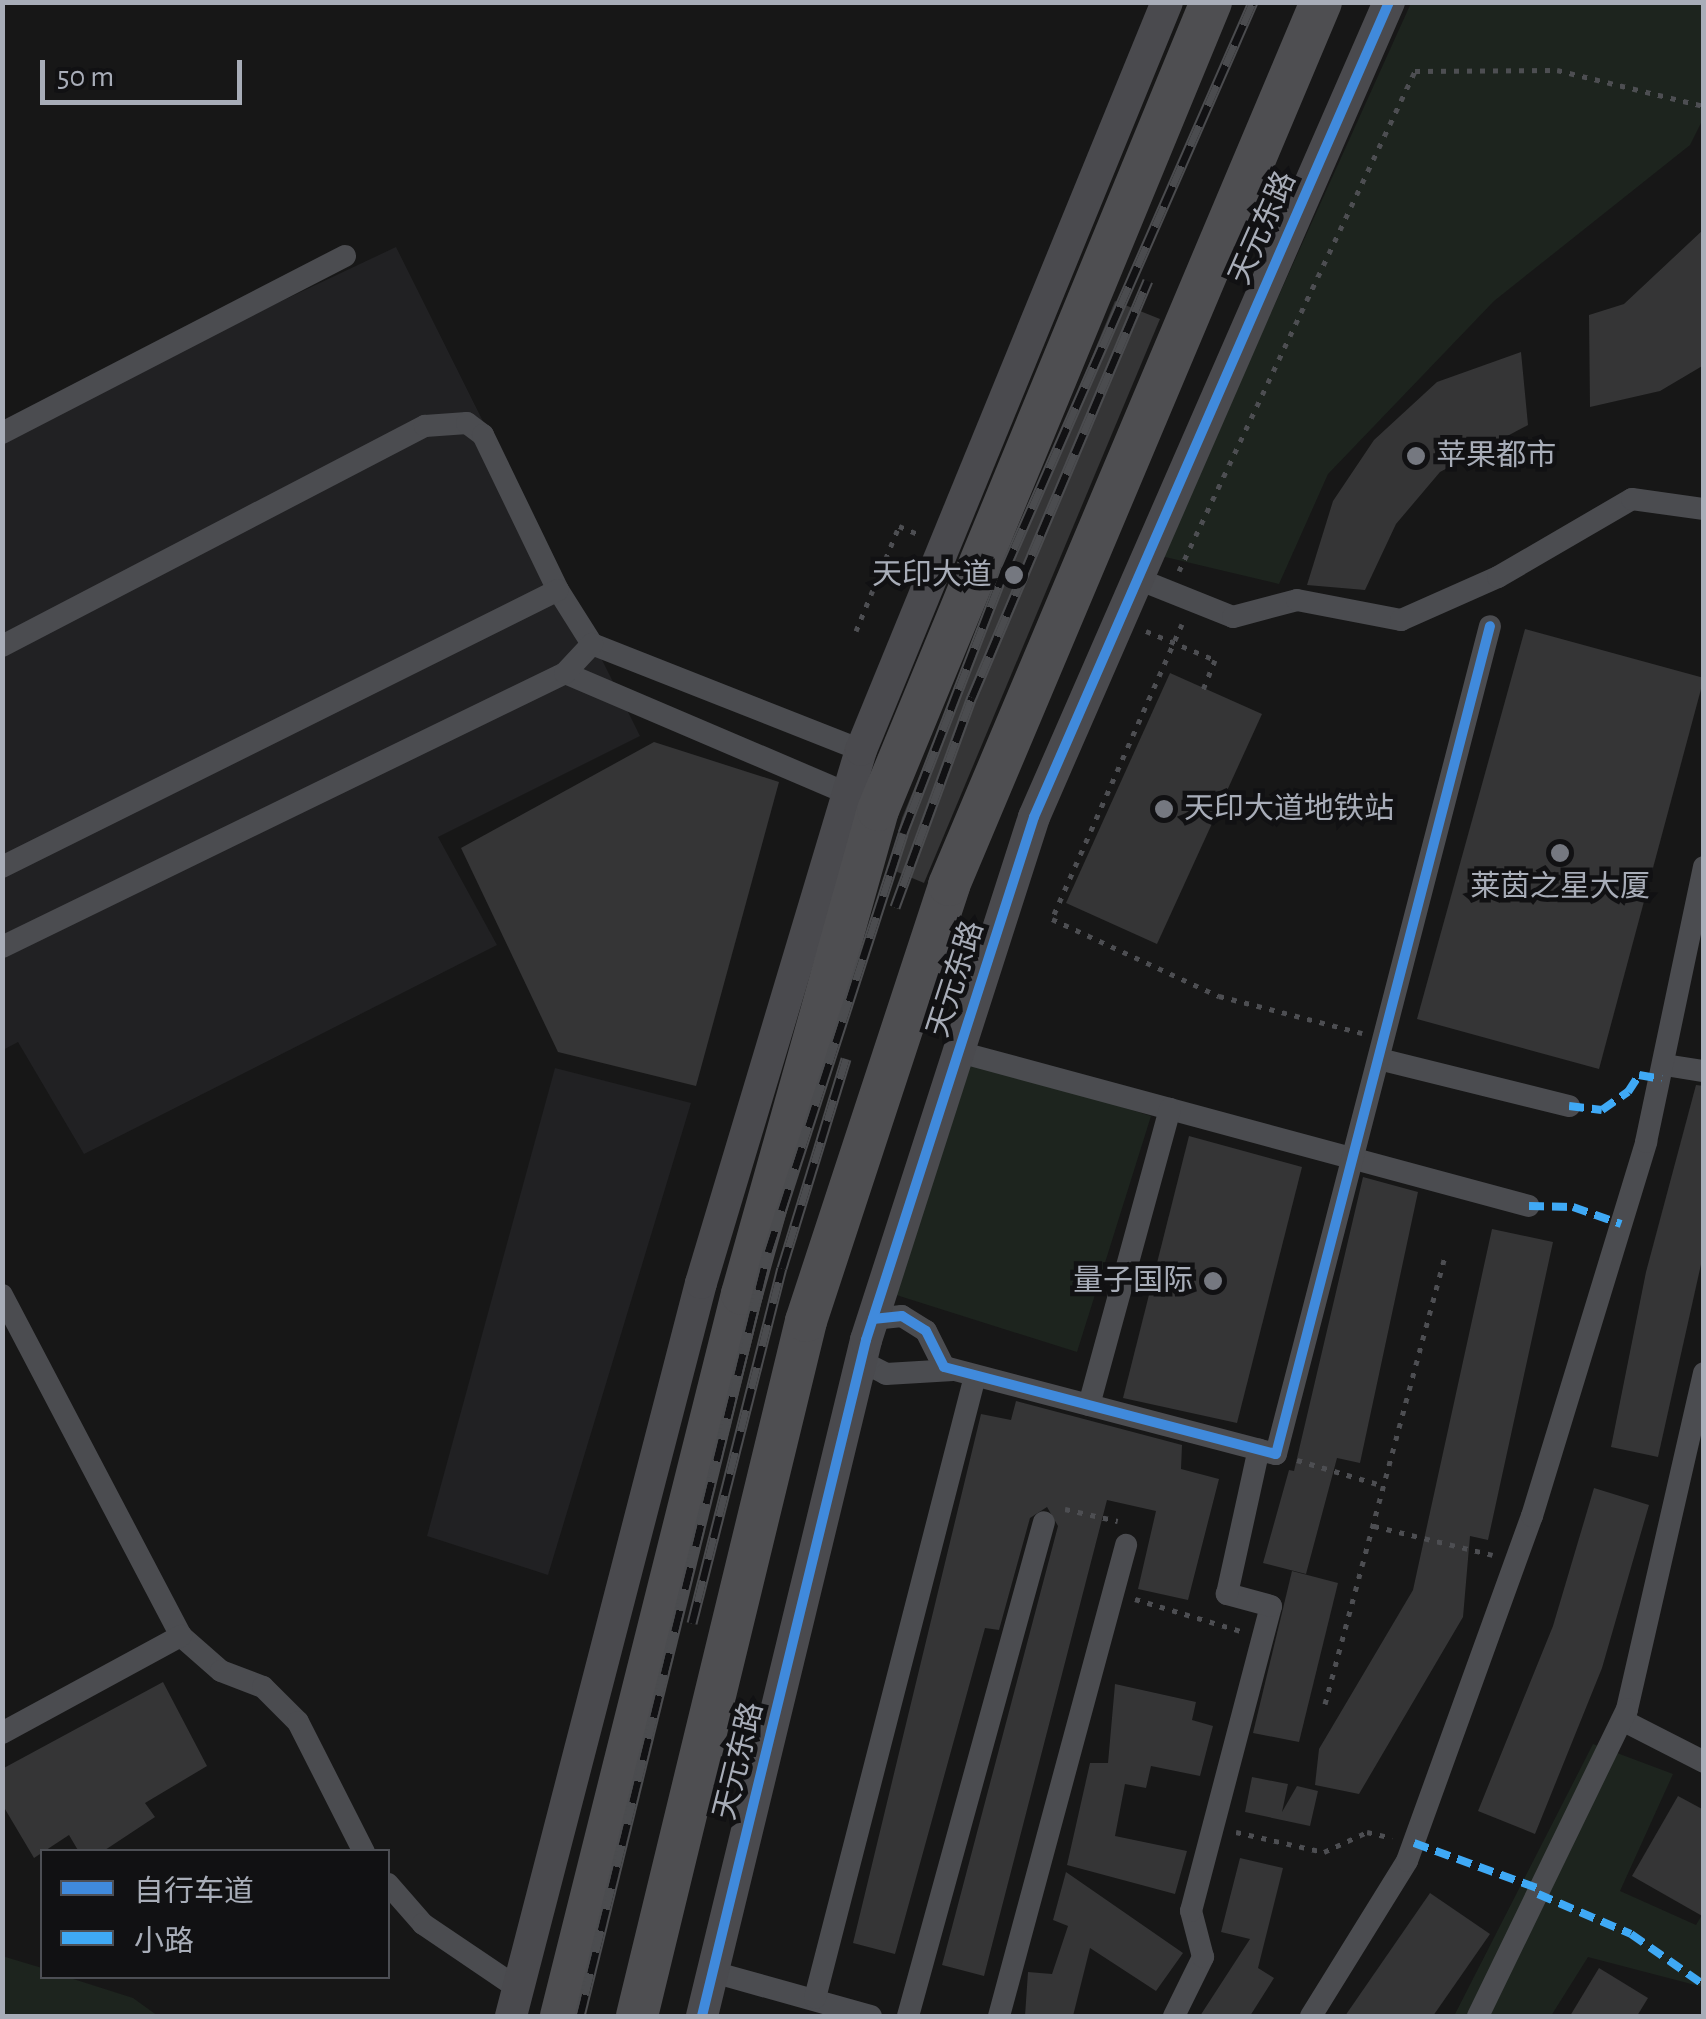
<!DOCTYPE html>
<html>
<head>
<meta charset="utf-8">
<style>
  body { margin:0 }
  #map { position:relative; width:1706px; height:2019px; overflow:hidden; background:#171717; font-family:"Alegreya Sans","Noto Sans SC",sans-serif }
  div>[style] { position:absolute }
  .built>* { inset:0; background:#212123 }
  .green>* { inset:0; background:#1d241e }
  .building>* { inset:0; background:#353536 }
  .path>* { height:5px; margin-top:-2.5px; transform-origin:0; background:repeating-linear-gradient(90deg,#4d4e52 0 5px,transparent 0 13px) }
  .street>* { height:22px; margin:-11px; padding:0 11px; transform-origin:11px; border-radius:11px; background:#4b4c50 }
  .secondary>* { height:32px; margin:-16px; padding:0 16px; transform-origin:16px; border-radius:16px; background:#4a4a4e }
  .highway>* { height:42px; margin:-21px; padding:0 21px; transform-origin:21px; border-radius:21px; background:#4e4e51 }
  .rail>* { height:11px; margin-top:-5.5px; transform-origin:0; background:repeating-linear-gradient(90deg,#111113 0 22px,#4b4c4f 0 44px); box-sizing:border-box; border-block:2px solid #4b4c4f }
  .quiet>* { height:8px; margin-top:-4px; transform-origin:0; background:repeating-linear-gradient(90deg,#3fa9f5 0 15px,transparent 0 23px) }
  .cycleway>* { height:10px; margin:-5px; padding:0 5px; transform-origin:5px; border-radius:5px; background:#408adc }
  .dots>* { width:28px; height:28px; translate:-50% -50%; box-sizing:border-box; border:5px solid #111113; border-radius:50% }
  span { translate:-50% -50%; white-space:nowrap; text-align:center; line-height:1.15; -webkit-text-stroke:9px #111113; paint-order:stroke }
  .street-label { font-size:30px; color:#a8adb8 }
  .poi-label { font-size:30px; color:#a8adb8 }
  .left { translate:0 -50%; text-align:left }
  .right { translate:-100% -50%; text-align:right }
  .frame { position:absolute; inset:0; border:5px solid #a8adb8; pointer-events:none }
  .legend { position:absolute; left:40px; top:1849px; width:350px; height:130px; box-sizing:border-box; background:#111113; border:2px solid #4d4f55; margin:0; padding:12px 18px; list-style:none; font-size:30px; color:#a8adb8 }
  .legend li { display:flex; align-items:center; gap:20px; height:50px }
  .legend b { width:50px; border:2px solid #4d4f55 }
  .scale { position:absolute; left:40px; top:60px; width:202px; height:45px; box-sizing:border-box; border:5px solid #a8adb8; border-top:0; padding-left:12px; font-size:30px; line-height:35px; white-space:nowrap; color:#a8adb8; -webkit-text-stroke:8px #111113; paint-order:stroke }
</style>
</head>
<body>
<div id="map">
  <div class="built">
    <div style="clip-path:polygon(396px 247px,640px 736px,438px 837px,497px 945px,84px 1154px,18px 1042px,3px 1050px,2px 433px)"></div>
    <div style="clip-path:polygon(555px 1068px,691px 1103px,548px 1575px,427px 1536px)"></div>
  </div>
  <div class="green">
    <div style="clip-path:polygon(1411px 3px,1703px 3px,1703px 119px,1690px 145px,1494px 301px,1328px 474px,1279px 584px,1161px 556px)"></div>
    <div style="clip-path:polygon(963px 1058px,1151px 1116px,1077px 1352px,890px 1293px)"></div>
    <div style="clip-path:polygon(1593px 1744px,1673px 1774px,1620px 1891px,1696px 1925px,1703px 1913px,1703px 1987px,1588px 1957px,1551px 2016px,1454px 2016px)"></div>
    <div style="clip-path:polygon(2px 1956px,42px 1968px,42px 1976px,67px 1977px,133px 1998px,158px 2016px,3px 2016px)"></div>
  </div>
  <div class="building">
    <div style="clip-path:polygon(1704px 229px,1704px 365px,1660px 391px,1590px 407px,1589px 315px,1624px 304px)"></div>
    <div style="clip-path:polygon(1115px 301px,1160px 319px,924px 883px,888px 868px,902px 818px)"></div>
    <div style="clip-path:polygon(1521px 352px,1528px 425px,1440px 472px,1396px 524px,1365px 590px,1307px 585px,1333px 501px,1374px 440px,1437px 382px)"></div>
    <div style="clip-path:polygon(1525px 629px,1704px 678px,1599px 1069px,1417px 1019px)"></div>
    <div style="clip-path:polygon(1170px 673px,1262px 714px,1157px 944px,1066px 903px)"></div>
    <div style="clip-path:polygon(654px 742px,779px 782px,696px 1086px,558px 1052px,461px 848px)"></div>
    <div style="clip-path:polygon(1696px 1085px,1704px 1086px,1704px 1251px,1658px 1457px,1611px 1447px,1646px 1272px)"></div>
    <div style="clip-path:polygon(1189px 1136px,1302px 1167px,1237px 1423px,1123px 1398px)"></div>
    <div style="clip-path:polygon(1363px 1177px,1418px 1192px,1360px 1463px,1337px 1458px,1306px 1574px,1263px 1563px,1289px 1470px,1294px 1471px)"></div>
    <div style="clip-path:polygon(1492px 1229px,1553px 1242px,1488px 1540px,1470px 1536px,1463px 1617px,1359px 1794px,1315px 1785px,1319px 1749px,1413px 1590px)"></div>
    <div style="clip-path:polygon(1016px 1401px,1182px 1445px,1181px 1469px,1219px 1479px,1188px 1600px,1138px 1589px,1156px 1511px,1107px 1500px,984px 1976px,942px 1965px,1058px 1526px,1047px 1507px,1030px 1518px,999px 1630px,985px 1628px,895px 1954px,853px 1943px,981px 1414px,1011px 1420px)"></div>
    <div style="clip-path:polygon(1594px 1488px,1649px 1505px,1602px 1668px,1535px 1834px,1478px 1811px,1553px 1626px)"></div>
    <div style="clip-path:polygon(1292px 1571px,1338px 1583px,1299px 1742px,1253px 1733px)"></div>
    <div style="clip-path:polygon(163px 1682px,207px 1766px,145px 1803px,155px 1817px,102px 1852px,79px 1852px,69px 1835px,34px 1858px,2px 1804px,2px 1769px)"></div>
    <div style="clip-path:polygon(1115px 1684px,1196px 1702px,1192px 1720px,1213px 1726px,1200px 1776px,1151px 1766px,1146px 1788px,1125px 1784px,1115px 1836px,1187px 1851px,1175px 1894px,1067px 1865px,1090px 1763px,1108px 1763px)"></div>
    <div style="clip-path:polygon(1252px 1777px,1288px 1784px,1282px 1812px,1297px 1786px,1318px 1791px,1310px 1826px,1245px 1812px)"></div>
    <div style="clip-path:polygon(1678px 1796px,1704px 1810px,1704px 1917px,1632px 1876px)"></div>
    <div style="clip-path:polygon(1240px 1858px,1283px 1868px,1258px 1968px,1274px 1978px,1250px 2016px,1200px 2016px,1250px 1939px,1221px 1932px)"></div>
    <div style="clip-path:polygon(1066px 1872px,1183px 1953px,1156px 1991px,1090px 1948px,1073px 2016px,1025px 2016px,1028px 1972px,1052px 1974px,1068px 1926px,1053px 1920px)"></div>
    <div style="clip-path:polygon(1430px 1893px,1490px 1934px,1433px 2016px,1345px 2016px)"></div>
    <div style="clip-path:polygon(1599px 1968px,1648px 1998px,1637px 2016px,1570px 2016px)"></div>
  </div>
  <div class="path">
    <div style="left:1179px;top:571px;width:553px;rotate:-64.73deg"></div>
    <div style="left:1415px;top:71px;width:142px;rotate:-0.4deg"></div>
    <div style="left:1557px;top:70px;width:151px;rotate:13.8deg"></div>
    <div style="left:1182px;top:624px;width:322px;rotate:113.8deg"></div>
    <div style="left:1052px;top:919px;width:184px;rotate:24.8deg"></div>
    <div style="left:1219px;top:996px;width:148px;rotate:14.5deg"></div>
    <div style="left:856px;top:631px;width:113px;rotate:-67.7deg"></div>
    <div style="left:899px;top:526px;width:21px;rotate:23deg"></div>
    <div style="left:1146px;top:631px;width:75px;rotate:22.8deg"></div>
    <div style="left:1215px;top:660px;width:37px;rotate:112deg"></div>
    <div style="left:1297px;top:1460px;width:91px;rotate:16.6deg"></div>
    <div style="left:1065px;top:1509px;width:54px;rotate:12.8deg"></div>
    <div style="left:1374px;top:1526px;width:122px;rotate:13.7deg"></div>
    <div style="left:1135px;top:1599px;width:110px;rotate:16.9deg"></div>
    <div style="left:1325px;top:1704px;width:463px;rotate:-75deg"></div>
    <div style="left:1236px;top:1832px;width:90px;rotate:12.8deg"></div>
    <div style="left:1324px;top:1852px;width:47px;rotate:-24.9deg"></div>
    <div style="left:1367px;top:1832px;width:26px;rotate:13deg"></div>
  </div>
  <div class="street">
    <div style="left:2px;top:433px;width:386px;rotate:-27.3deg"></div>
    <div style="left:1138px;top:579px;width:102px;rotate:21.8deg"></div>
    <div style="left:1233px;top:617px;width:66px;rotate:-14.9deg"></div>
    <div style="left:1297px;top:600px;width:106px;rotate:10.9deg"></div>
    <div style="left:1401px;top:620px;width:106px;rotate:-23.9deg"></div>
    <div style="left:1498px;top:577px;width:155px;rotate:-30.2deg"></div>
    <div style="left:1632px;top:499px;width:73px;rotate:7.9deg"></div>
    <div style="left:2px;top:646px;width:477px;rotate:-27.5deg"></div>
    <div style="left:425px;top:426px;width:42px;rotate:-4.1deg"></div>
    <div style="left:467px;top:423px;width:20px;rotate:37deg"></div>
    <div style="left:483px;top:435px;width:172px;rotate:64.2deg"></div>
    <div style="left:558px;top:590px;width:64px;rotate:57.8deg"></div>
    <div style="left:592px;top:644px;width:289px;rotate:21.5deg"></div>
    <div style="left:565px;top:673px;width:308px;rotate:23.1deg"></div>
    <div style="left:2px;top:867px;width:621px;rotate:-26.48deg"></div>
    <div style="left:2px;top:947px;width:626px;rotate:-25.95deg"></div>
    <div style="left:565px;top:673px;width:40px;rotate:-47deg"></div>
    <div style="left:959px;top:1052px;width:590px;rotate:15.12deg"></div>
    <div style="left:1379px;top:1059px;width:196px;rotate:13.9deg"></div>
    <div style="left:1665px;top:1065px;width:39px;rotate:9deg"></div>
    <div style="left:2px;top:1295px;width:385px;rotate:62.3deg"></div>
    <div style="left:181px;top:1636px;width:53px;rotate:41.2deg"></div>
    <div style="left:221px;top:1671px;width:45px;rotate:20.9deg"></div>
    <div style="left:263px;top:1687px;width:49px;rotate:45deg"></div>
    <div style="left:298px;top:1722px;width:146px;rotate:63.1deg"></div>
    <div style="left:873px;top:1319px;width:29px;rotate:-6deg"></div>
    <div style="left:902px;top:1316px;width:28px;rotate:32deg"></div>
    <div style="left:926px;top:1331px;width:40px;rotate:63.4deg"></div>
    <div style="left:944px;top:1367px;width:343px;rotate:14.7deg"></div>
    <div style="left:1276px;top:1454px;width:855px;rotate:-75.51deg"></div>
    <div style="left:861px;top:1361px;width:28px;rotate:27deg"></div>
    <div style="left:886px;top:1374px;width:67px;rotate:-3.4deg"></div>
    <div style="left:1704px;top:1373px;width:357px;rotate:102.9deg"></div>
    <div style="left:1624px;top:1721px;width:90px;rotate:27.1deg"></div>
    <div style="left:1089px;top:1405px;width:307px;rotate:-74.7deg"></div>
    <div style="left:2px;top:1733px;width:204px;rotate:-28.5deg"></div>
    <div style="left:388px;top:1884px;width:53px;rotate:48.8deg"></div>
    <div style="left:423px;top:1924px;width:116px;rotate:34.1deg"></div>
    <div style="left:713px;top:1972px;width:164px;rotate:15.6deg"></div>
    <div style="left:815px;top:1998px;width:642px;rotate:-75.57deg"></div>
    <div style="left:908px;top:2016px;width:512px;rotate:-74.61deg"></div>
    <div style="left:999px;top:2016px;width:488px;rotate:-74.9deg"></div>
    <div style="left:1174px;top:2016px;width:66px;rotate:-63.8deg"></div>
    <div style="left:1203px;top:1957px;width:48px;rotate:-104.6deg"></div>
    <div style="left:1191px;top:1911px;width:315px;rotate:-75.3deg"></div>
    <div style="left:1271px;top:1606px;width:46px;rotate:-164.7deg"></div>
    <div style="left:1227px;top:1594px;width:148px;rotate:-77.6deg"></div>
    <div style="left:1311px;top:2016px;width:182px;rotate:-58.2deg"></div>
    <div style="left:1407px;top:1861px;width:367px;rotate:-70.1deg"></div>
    <div style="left:1532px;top:1516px;width:391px;rotate:-73deg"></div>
    <div style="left:1646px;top:1142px;width:281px;rotate:-78.1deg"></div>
    <div style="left:1478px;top:2016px;width:341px;rotate:-64.1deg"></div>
  </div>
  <div class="secondary">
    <div style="left:511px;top:2016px;width:757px;rotate:-75.47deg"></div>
    <div style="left:701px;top:1283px;width:556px;rotate:-73.29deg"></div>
    <div style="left:861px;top:750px;width:808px;rotate:-67.75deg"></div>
    <div style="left:702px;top:2016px;width:696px;rotate:-76.36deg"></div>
    <div style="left:866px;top:1340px;width:549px;rotate:-72.19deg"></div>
    <div style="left:1034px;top:817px;width:889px;rotate:-66.46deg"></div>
  </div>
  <div class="highway">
    <div style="left:561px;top:2016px;width:744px;rotate:-75.93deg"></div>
    <div style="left:742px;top:1294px;width:503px;rotate:-74.31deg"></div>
    <div style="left:878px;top:810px;width:874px;rotate:-67.6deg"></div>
    <div style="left:637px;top:2016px;width:715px;rotate:-76.33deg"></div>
    <div style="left:806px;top:1321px;width:459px;rotate:-71.8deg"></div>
    <div style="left:949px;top:885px;width:958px;rotate:-67.15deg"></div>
  </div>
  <div class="rail">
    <div style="left:895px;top:907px;width:224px;rotate:-69.9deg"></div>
    <div style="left:972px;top:697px;width:452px;rotate:-67.1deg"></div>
    <div style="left:692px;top:1623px;width:366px;rotate:-75.8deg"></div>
    <div style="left:782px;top:1268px;width:219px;rotate:-73deg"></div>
    <div style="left:580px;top:2016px;width:787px;rotate:-76.18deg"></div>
    <div style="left:768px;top:1252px;width:440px;rotate:-72.1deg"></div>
    <div style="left:903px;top:833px;width:283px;rotate:-68.9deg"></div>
    <div style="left:1005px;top:569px;width:619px;rotate:-66.38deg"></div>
  </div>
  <div class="quiet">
    <div style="left:1569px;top:1106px;width:33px;rotate:7deg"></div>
    <div style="left:1602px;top:1110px;width:32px;rotate:-35deg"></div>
    <div style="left:1628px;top:1092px;width:20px;rotate:-57deg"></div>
    <div style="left:1639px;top:1075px;width:23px;rotate:10deg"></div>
    <div style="left:1529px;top:1206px;width:44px;rotate:1.3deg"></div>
    <div style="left:1573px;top:1207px;width:51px;rotate:19.5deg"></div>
    <div style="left:1414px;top:1843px;width:134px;rotate:20.1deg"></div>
    <div style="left:1538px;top:1894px;width:101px;rotate:23.3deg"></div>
    <div style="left:1631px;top:1934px;width:89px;rotate:34.9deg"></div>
  </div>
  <div class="cycleway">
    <div style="left:873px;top:1319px;width:29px;rotate:-6deg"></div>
    <div style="left:902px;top:1316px;width:28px;rotate:32deg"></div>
    <div style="left:926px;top:1331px;width:40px;rotate:63.4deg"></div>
    <div style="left:944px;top:1367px;width:343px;rotate:14.7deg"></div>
    <div style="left:1276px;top:1454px;width:855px;rotate:-75.51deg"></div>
    <div style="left:702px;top:2016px;width:696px;rotate:-76.36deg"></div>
    <div style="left:866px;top:1340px;width:549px;rotate:-72.19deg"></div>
    <div style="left:1034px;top:817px;width:889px;rotate:-66.46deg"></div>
  </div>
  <div class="dots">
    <div style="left:1416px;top:456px;background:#757880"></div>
    <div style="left:1014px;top:575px;background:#757880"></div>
    <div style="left:1164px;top:809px;background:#757880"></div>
    <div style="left:1560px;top:853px;background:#757880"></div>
    <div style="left:1213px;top:1281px;background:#757880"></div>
  </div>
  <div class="street-label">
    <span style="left:1263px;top:228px;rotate:-66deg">天元东路</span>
    <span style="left:956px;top:979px;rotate:-72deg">天元东路</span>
    <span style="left:739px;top:1761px;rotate:-76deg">天元东路</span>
  </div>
  <div class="poi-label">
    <span class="left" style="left:1436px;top:456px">苹果都市</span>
    <span class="right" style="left:992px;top:575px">天印大道</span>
    <span class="left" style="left:1184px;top:809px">天印大道地铁站</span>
    <span style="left:1560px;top:887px">莱茵之星大厦</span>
    <span class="right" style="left:1193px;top:1281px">量子国际</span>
  </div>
  <div class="frame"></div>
  <ul class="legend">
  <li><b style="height:12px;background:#408adc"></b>自行车道</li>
  <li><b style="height:12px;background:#3fa9f5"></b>小路</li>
  </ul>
  <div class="scale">50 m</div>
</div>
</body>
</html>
